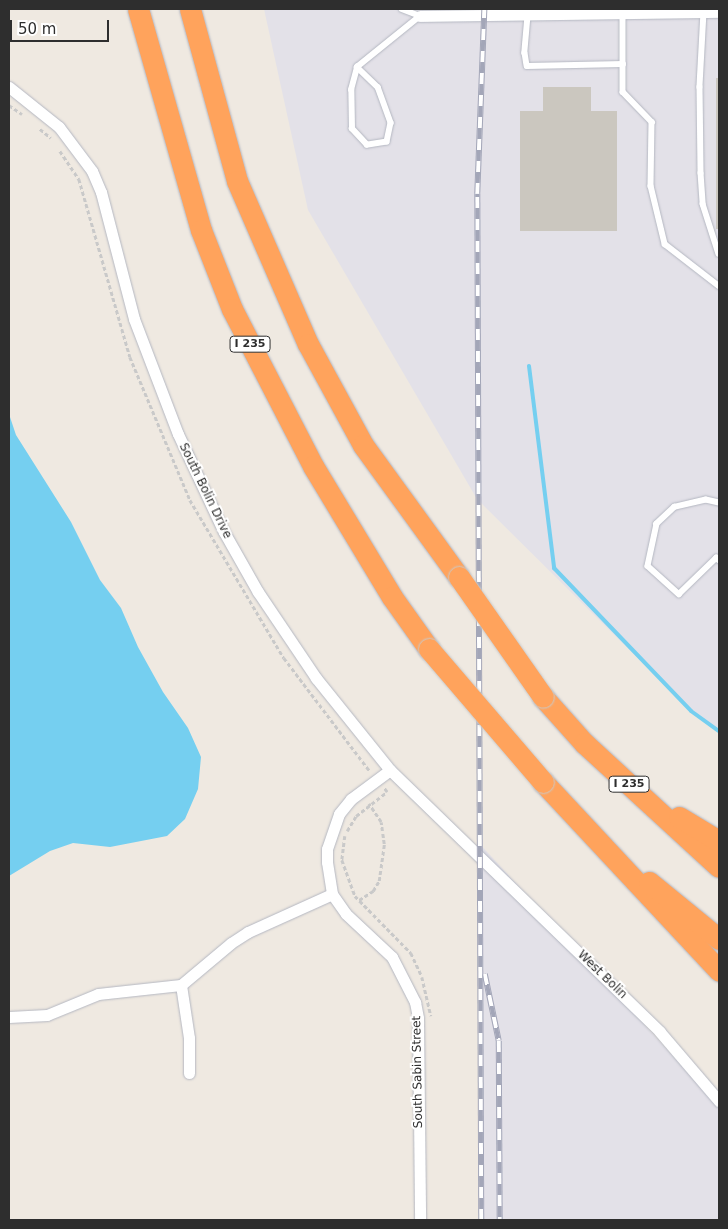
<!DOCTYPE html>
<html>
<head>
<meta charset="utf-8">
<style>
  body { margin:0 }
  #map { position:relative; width:728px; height:1229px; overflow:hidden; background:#efe9e1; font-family:"DejaVu Sans",sans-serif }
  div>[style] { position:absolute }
  .industrial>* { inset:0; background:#e3e1e8 }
  .water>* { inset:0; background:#75cff0 }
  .stream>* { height:4px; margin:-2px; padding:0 2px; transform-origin:2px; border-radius:2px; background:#75cff0 }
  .building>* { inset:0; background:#cbc7bf }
  .path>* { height:2.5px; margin-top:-1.25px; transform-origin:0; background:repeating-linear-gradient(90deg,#c9c9c9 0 4px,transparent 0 6.5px) }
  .roads { filter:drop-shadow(0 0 1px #b4b7c1) drop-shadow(0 0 1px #b4b7c1) }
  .lane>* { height:5.5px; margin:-2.75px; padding:0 2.75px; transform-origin:2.75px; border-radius:2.75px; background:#fff }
  .street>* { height:11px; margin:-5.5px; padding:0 5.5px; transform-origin:5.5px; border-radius:5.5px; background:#fff }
  .highway>* { height:21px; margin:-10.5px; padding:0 10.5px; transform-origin:10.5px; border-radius:10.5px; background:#ffa35c }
  .rail>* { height:5.5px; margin-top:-2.75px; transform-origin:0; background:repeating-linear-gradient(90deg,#fff 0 11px,#a3a6b8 0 22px); box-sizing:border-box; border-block:1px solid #a3a6b8 }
  .bridges { filter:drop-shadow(0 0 1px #c9c9c9) drop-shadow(0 0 1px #c9c9c9) }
  .highway-bridge>* { height:21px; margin:-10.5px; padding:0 10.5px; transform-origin:10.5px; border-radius:10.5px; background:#ffa35c }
  span { translate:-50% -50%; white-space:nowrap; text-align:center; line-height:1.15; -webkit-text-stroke:4px #fff; paint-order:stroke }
  .shield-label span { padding:1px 4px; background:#fff; border:1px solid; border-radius:4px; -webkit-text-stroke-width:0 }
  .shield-label { font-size:11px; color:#2e2e2e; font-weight:700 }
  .street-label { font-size:12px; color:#2e2e2e }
  .frame { position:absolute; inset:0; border:10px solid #2e2e2e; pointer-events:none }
  .scale { position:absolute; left:10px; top:20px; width:99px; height:22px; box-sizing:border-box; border:2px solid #2e2e2e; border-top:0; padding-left:6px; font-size:15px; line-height:18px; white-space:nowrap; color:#2e2e2e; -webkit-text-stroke:4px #fff; paint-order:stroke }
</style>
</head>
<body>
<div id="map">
  <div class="industrial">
    <div style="clip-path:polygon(264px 9px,719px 9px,719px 731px,691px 711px,477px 499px,308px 210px)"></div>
    <div style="clip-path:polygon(479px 843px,719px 1107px,719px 1220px,481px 1220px)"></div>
  </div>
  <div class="water">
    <div style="clip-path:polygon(9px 414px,16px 435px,71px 522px,100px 580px,121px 608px,138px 647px,163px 692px,188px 728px,201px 757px,198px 789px,185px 819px,167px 836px,110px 847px,73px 843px,50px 851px,9px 876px)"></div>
  </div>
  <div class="stream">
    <div style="left:529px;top:366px;width:204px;rotate:82.9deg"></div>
    <div style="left:554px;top:568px;width:198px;rotate:46.2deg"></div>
    <div style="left:691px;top:711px;width:34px;rotate:36deg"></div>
  </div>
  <div class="building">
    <div style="clip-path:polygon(716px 78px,719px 78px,719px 229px,716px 229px)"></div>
    <div style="clip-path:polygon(543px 87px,591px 87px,591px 111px,617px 111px,617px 231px,520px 231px,520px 111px,543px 111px)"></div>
  </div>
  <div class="path">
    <div style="left:9px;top:105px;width:16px;rotate:35deg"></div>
    <div style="left:40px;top:129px;width:14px;rotate:39deg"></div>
    <div style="left:60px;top:151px;width:34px;rotate:56deg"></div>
    <div style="left:79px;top:179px;width:185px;rotate:74deg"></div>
    <div style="left:130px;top:357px;width:155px;rotate:67.2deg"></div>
    <div style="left:190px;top:500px;width:184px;rotate:59.3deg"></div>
    <div style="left:284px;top:658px;width:141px;rotate:52.8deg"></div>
    <div style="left:347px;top:831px;width:17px;rotate:-59deg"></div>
    <div style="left:356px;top:816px;width:39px;rotate:-38deg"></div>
    <div style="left:387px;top:792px;width:5px;rotate:-127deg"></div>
    <div style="left:345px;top:836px;width:24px;rotate:97deg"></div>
    <div style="left:342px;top:860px;width:38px;rotate:70deg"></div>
    <div style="left:355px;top:896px;width:80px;rotate:45.5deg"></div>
    <div style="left:411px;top:953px;width:26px;rotate:65deg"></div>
    <div style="left:422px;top:977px;width:40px;rotate:77deg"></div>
    <div style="left:359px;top:900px;width:17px;rotate:-33deg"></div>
    <div style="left:373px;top:891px;width:12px;rotate:-59deg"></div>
    <div style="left:379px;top:881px;width:37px;rotate:-82deg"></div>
    <div style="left:384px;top:844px;width:22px;rotate:-98deg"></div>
    <div style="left:381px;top:822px;width:22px;rotate:-124deg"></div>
  </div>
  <div class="roads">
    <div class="lane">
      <div style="left:402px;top:9px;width:19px;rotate:21deg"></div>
      <div style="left:704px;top:12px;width:75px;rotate:93.1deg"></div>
      <div style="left:700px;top:87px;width:86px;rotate:89.3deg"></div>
      <div style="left:701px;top:173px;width:31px;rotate:86deg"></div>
      <div style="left:703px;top:204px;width:52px;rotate:72.3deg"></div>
      <div style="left:623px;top:14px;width:78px;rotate:90deg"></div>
      <div style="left:623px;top:92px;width:42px;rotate:46deg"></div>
      <div style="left:652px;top:122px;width:64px;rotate:90.9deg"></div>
      <div style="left:651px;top:186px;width:60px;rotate:76.4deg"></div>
      <div style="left:665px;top:244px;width:68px;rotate:37.9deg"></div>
      <div style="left:528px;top:16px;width:37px;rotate:95deg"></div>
      <div style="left:525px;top:53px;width:13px;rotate:81deg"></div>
      <div style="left:527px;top:66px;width:96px;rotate:-1.2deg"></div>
      <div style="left:357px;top:67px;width:29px;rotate:44deg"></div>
      <div style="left:378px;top:87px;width:38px;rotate:70deg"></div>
      <div style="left:391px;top:123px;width:19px;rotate:102deg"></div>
      <div style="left:387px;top:142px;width:20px;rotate:171deg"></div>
      <div style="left:367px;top:145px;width:22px;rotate:-133deg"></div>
      <div style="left:352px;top:129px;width:39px;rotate:-91deg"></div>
      <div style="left:351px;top:90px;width:24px;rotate:-75deg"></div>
      <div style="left:357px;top:67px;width:81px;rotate:-39deg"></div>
      <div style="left:719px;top:503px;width:13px;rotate:-167deg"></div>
      <div style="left:706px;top:500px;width:32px;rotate:167deg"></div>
      <div style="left:675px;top:507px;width:25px;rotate:137deg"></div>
      <div style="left:657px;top:524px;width:43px;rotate:102.1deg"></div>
      <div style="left:648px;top:566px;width:42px;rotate:42.1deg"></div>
      <div style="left:679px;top:594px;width:52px;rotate:-44.2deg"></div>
      <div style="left:716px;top:558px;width:4px;rotate:34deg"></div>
    </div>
    <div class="street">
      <div style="left:420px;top:16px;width:299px;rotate:-0.8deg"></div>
      <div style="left:9px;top:87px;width:64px;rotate:38.7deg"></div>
      <div style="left:59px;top:127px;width:55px;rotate:53.1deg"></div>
      <div style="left:92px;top:171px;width:23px;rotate:67deg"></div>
      <div style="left:101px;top:192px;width:131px;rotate:75.4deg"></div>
      <div style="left:134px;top:319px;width:123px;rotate:69.1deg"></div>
      <div style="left:178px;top:434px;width:108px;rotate:64.9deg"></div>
      <div style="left:224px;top:532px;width:69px;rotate:60.5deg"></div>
      <div style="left:258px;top:592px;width:104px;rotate:56deg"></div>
      <div style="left:316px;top:678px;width:118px;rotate:51.2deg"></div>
      <div style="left:390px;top:770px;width:376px;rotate:44.1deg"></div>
      <div style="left:660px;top:1032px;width:91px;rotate:49.5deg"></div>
      <div style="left:390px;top:770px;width:49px;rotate:143.4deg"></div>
      <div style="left:351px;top:799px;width:19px;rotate:129deg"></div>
      <div style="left:339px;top:814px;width:37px;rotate:109deg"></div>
      <div style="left:327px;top:849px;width:13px;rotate:90deg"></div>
      <div style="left:327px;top:862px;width:32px;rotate:81deg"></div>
      <div style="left:332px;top:894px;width:24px;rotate:55deg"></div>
      <div style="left:346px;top:914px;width:63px;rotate:43.1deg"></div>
      <div style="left:392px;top:957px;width:51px;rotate:62.9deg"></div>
      <div style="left:415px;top:1002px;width:16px;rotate:79deg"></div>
      <div style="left:418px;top:1018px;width:202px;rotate:89.4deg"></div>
      <div style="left:181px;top:985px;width:54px;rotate:81.4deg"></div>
      <div style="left:189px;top:1038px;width:35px;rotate:90deg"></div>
      <div style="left:9px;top:1017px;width:38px;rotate:-3deg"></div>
      <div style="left:47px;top:1015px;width:55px;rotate:-22.4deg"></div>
      <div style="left:98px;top:994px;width:83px;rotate:-6.2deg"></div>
      <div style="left:181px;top:985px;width:65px;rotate:-40deg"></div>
      <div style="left:231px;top:943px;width:20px;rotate:-33deg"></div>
      <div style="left:248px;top:932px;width:92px;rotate:-24.3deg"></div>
    </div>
    <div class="highway">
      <div style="left:138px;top:9px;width:230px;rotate:74.1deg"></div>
      <div style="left:201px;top:230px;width:85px;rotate:68.6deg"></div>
      <div style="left:232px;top:309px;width:177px;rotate:62.7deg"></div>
      <div style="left:313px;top:466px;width:153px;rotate:58.9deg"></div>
      <div style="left:392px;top:597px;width:64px;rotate:54.6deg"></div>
      <div style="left:190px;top:9px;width:178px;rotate:74.7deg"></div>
      <div style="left:237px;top:181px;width:178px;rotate:66.5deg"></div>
      <div style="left:308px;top:344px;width:115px;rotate:61.4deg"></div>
      <div style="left:363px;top:445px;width:163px;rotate:54deg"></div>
      <div style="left:543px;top:697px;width:62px;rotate:48.3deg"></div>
      <div style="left:584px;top:743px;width:183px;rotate:42.6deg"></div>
      <div style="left:543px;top:782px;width:258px;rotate:47deg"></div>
      <div style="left:679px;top:817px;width:47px;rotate:31deg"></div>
      <div style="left:649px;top:882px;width:90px;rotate:39.2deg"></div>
    </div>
  </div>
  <div class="rail">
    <div style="left:485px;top:974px;width:68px;rotate:78.2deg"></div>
    <div style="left:499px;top:1041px;width:179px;rotate:89.7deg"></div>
    <div style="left:481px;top:1220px;width:1026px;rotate:-90.22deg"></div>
    <div style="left:477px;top:194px;width:185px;rotate:-87.8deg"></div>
  </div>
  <div class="bridges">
    <div class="highway-bridge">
      <div style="left:459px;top:577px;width:146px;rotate:55deg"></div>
      <div style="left:429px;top:649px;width:175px;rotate:49.4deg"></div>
    </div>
  </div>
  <div class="shield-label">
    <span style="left:250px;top:344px">I 235</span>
    <span style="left:629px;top:784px">I 235</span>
  </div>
  <div class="street-label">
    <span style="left:205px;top:491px;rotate:64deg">South Bolin Drive</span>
    <span style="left:602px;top:975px;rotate:44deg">West Bolin</span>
    <span style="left:418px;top:1072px;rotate:-91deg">South Sabin Street</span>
  </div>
  <div class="frame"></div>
  <div class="scale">50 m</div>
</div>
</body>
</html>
